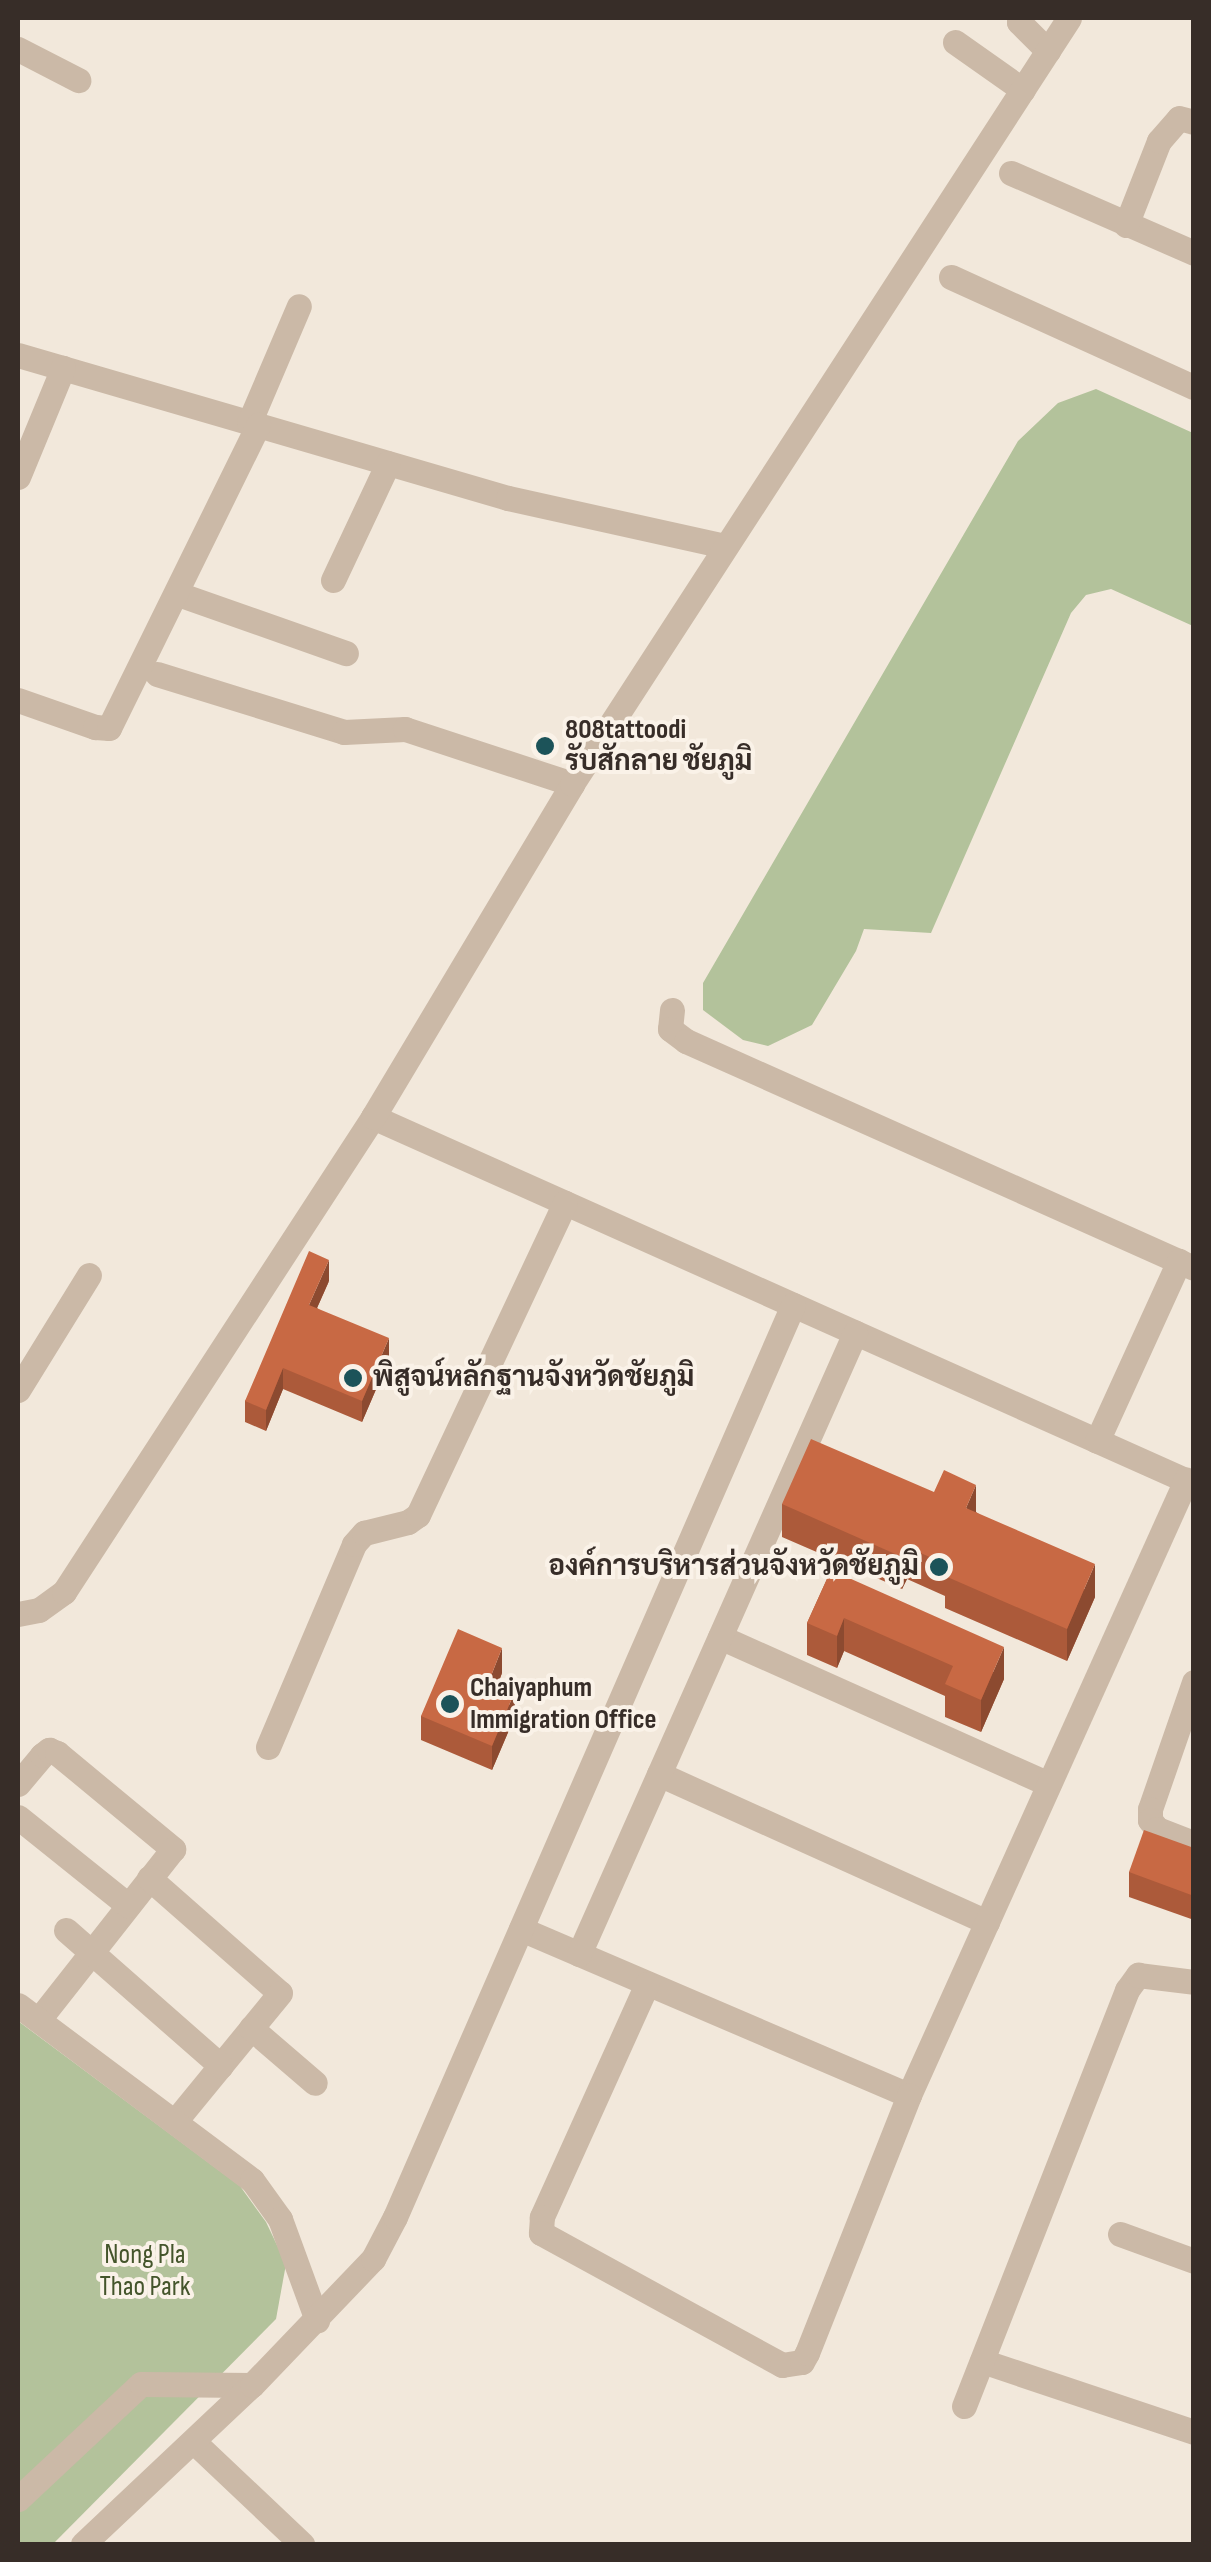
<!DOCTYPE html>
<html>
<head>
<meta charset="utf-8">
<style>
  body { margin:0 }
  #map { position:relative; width:1211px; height:2562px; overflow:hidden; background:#f2e8db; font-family:"Sofia Sans Condensed",Sarabun,sans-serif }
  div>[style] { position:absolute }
  .green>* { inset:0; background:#b3c29b }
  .minor>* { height:25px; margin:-12.5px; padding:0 12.5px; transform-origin:12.5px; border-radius:12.5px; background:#cbb9a7 }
  .wall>* { inset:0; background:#ac5a3a }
  .shaded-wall>* { inset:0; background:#8c4a30 }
  .building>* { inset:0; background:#c86944 }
  .dots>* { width:28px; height:28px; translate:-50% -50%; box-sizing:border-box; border:5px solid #faf2e8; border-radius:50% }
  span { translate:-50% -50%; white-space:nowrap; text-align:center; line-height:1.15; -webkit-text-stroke:8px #faf2e8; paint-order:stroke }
  .poi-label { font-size:28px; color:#372d28; font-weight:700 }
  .left { translate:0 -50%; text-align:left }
  .right { translate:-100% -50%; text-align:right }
  .park-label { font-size:28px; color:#44552b }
  .frame { position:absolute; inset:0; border:20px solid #372d28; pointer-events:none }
</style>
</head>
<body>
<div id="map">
  <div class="green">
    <div style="clip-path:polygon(1096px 389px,1193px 433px,1193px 626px,1111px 589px,1086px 595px,1071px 613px,931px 933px,864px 929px,856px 951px,812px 1025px,768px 1046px,743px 1040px,703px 1010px,703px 983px,1018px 441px,1058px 403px)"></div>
    <div style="clip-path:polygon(18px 2021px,240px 2186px,266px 2222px,286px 2264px,276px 2319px,53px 2544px,18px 2544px)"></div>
  </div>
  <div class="minor">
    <div style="left:1020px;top:18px;width:4px;rotate:104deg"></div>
    <div style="left:1019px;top:22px;width:41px;rotate:45deg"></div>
    <div style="left:955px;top:42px;width:83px;rotate:35.2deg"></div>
    <div style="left:18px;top:49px;width:68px;rotate:27.3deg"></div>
    <div style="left:1011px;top:173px;width:200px;rotate:23.6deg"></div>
    <div style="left:1126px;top:225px;width:90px;rotate:-68.6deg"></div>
    <div style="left:1159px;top:141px;width:30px;rotate:-49deg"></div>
    <div style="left:1179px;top:118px;width:16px;rotate:15deg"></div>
    <div style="left:951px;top:277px;width:267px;rotate:24.4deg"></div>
    <div style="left:18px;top:355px;width:510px;rotate:16.27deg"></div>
    <div style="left:508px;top:498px;width:222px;rotate:12.5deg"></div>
    <div style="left:249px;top:423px;width:127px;rotate:-66.9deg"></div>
    <div style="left:18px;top:477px;width:118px;rotate:-67.6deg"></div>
    <div style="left:333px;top:580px;width:129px;rotate:-64.8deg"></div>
    <div style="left:178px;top:594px;width:178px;rotate:19.4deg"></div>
    <div style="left:157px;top:674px;width:196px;rotate:17.2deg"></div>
    <div style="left:344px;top:732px;width:61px;rotate:-2.8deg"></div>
    <div style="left:405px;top:729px;width:176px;rotate:18.2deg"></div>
    <div style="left:18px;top:700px;width:82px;rotate:19.3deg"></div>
    <div style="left:95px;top:727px;width:14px;rotate:4deg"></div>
    <div style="left:109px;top:728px;width:338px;rotate:-63.8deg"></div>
    <div style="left:672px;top:1010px;width:19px;rotate:96deg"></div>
    <div style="left:670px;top:1029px;width:20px;rotate:37deg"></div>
    <div style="left:686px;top:1041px;width:556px;rotate:24.08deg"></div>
    <div style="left:373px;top:1117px;width:899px;rotate:24.09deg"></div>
    <div style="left:18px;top:1390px;width:135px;rotate:-58.3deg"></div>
    <div style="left:1097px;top:1441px;width:198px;rotate:-65.5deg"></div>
    <div style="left:18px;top:1614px;width:21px;rotate:-11deg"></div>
    <div style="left:39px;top:1610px;width:31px;rotate:-36deg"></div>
    <div style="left:64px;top:1592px;width:567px;rotate:-56.95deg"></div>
    <div style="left:373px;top:1117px;width:388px;rotate:-59.1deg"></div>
    <div style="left:572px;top:784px;width:913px;rotate:-57.02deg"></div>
    <div style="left:720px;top:1637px;width:360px;rotate:24.1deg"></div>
    <div style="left:1194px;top:1682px;width:134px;rotate:109.1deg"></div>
    <div style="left:1150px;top:1809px;width:11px;rotate:90deg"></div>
    <div style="left:1150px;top:1820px;width:11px;rotate:52deg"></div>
    <div style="left:1157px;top:1829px;width:40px;rotate:21deg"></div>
    <div style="left:268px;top:1747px;width:220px;rotate:-67deg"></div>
    <div style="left:354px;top:1544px;width:15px;rotate:-48deg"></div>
    <div style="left:364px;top:1533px;width:45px;rotate:-14deg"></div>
    <div style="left:408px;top:1522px;width:12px;rotate:-35deg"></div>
    <div style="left:418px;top:1515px;width:345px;rotate:-64.8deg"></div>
    <div style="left:659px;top:1774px;width:360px;rotate:24.3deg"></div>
    <div style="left:18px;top:1784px;width:38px;rotate:-50deg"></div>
    <div style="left:42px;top:1755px;width:9px;rotate:-36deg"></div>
    <div style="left:49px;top:1750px;width:9px;rotate:21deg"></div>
    <div style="left:57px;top:1753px;width:151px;rotate:39.6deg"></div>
    <div style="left:173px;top:1849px;width:216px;rotate:128.2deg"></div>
    <div style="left:18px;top:1817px;width:141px;rotate:38.7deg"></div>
    <div style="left:149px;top:1878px;width:174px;rotate:41.3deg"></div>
    <div style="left:280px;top:1993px;width:164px;rotate:129.3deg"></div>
    <div style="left:521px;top:1929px;width:422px;rotate:23.2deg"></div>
    <div style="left:909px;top:2095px;width:675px;rotate:-65.75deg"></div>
    <div style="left:66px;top:1930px;width:206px;rotate:41.3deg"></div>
    <div style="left:579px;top:1954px;width:680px;rotate:-66.04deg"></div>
    <div style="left:647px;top:1984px;width:256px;rotate:114.3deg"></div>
    <div style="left:542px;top:2217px;width:16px;rotate:94deg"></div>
    <div style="left:541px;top:2233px;width:275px;rotate:28.7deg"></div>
    <div style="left:782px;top:2365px;width:20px;rotate:-9deg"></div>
    <div style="left:802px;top:2362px;width:10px;rotate:-61deg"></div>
    <div style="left:807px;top:2353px;width:277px;rotate:-68.4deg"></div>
    <div style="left:18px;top:2005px;width:292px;rotate:36.8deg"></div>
    <div style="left:252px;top:2180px;width:48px;rotate:54.3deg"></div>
    <div style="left:280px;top:2219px;width:108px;rotate:69.9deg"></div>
    <div style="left:251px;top:2028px;width:84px;rotate:40.7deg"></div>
    <div style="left:1120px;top:2234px;width:79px;rotate:20deg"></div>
    <div style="left:982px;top:2361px;width:224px;rotate:18.5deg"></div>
    <div style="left:964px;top:2406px;width:447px;rotate:-68.6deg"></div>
    <div style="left:1127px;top:1990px;width:19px;rotate:-54deg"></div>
    <div style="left:1138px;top:1975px;width:56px;rotate:7.1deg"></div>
    <div style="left:194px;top:2442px;width:149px;rotate:43.4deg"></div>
    <div style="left:18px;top:2499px;width:168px;rotate:-43.1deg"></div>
    <div style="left:141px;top:2384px;width:111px;rotate:0.5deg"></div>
    <div style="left:83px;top:2544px;width:232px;rotate:-43.3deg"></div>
    <div style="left:252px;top:2385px;width:175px;rotate:-46.2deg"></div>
    <div style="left:373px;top:2259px;width:47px;rotate:-62.4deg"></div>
    <div style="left:395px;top:2217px;width:995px;rotate:-66.42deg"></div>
  </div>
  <div class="wall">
    <div style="clip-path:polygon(329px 1281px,317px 1308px,389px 1359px,362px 1422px,283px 1389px,266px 1431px,245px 1422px,245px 1401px)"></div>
    <div style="clip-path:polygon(782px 1504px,976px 1512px,1095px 1597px,1067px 1661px,945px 1608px,945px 1596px,907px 1579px,902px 1589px,782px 1537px)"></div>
    <div style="clip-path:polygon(831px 1570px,1004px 1679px,981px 1732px,945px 1717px,945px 1696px,844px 1651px,837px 1668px,807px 1655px,807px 1623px)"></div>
    <div style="clip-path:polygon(502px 1673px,498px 1684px,515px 1716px,492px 1770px,421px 1740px,421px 1716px)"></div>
    <div style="clip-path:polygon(1194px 1848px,1194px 1920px,1129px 1897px,1129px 1872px)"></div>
  </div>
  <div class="shaded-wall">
    <div style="clip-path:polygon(329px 1260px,329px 1281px,309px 1326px,309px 1305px)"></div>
    <div style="clip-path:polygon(389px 1338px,389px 1359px,362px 1422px,362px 1401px)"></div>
    <div style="clip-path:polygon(283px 1368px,283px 1389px,266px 1431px,266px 1410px)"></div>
    <div style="clip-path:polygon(976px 1485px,976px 1517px,966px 1508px)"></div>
    <div style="clip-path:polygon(907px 1547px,907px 1579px,902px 1589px,902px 1557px)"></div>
    <div style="clip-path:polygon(1095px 1564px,1095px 1597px,1067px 1661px,1067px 1629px)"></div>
    <div style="clip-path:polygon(844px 1618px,844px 1651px,837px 1668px,837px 1636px)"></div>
    <div style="clip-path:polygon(1004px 1647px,1004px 1679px,981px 1732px,981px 1700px)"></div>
    <div style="clip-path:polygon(502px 1648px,502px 1673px,489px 1706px,489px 1681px)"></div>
    <div style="clip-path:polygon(515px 1691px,515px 1716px,492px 1770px,492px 1746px)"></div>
  </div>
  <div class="building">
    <div style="clip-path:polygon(309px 1251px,329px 1260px,309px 1305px,389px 1338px,362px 1401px,283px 1368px,266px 1410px,245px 1401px)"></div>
    <div style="clip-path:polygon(811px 1439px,934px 1492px,944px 1470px,976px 1485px,966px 1508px,1095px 1564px,1067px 1629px,945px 1576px,950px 1566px,907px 1547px,902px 1557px,782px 1504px)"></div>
    <div style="clip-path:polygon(831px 1570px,1004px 1647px,981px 1700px,945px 1684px,953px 1666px,844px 1618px,837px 1636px,807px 1623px)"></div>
    <div style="clip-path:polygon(458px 1629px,502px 1648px,489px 1681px,515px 1691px,492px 1746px,421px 1716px)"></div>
    <div style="clip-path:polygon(1144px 1830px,1194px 1848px,1194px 1896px,1129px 1872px)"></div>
  </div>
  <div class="dots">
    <div style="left:545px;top:746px;background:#1c5359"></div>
    <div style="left:353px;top:1378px;background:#1c5359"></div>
    <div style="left:939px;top:1567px;background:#1c5359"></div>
    <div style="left:450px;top:1704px;background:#1c5359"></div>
  </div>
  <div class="poi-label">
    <span class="left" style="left:565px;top:746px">808tattoodi<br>รับสักลาย ชัยภูมิ</span>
    <span class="left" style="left:373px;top:1378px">พิสูจน์หลักฐานจังหวัดชัยภูมิ</span>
    <span class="right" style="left:919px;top:1567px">องค์การบริหารส่วนจังหวัดชัยภูมิ</span>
    <span class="left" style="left:470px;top:1704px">Chaiyaphum<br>Immigration Office</span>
  </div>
  <div class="park-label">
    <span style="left:145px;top:2271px">Nong Pla<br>Thao Park</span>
  </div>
  <div class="frame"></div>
</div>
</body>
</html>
